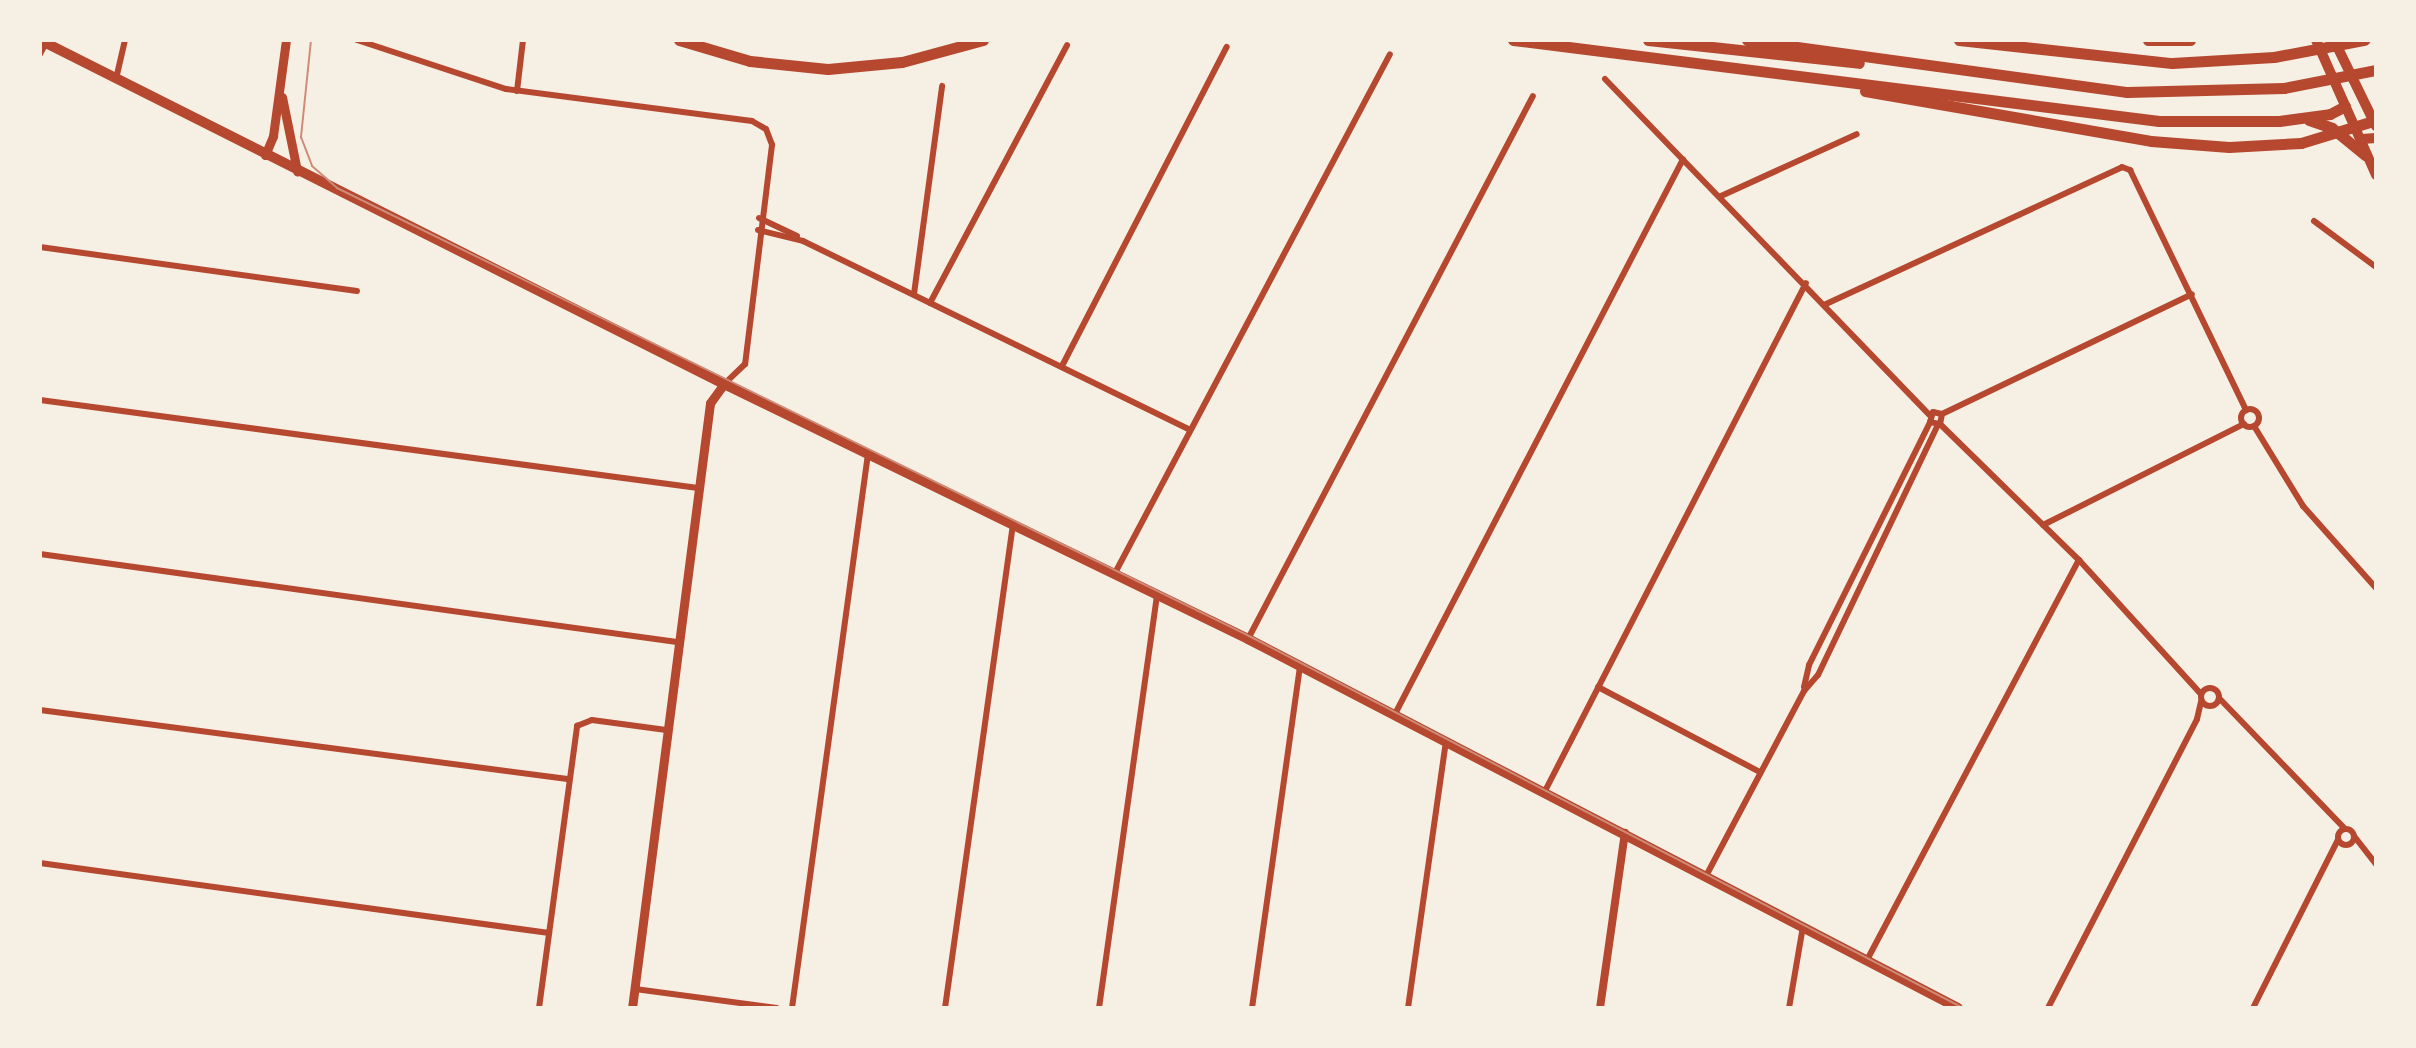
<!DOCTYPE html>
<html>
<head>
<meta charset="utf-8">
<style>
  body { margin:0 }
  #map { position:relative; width:2416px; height:1048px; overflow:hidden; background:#f6efe4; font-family:"Titillium Web",sans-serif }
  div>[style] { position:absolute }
  .minor>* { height:6px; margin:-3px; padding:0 3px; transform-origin:3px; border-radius:3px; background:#b5482f }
  .minor>.ring { margin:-3px; padding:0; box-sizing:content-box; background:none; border:6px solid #b5482f; border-radius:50% }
  .tertiary>* { height:8px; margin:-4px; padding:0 4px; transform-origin:4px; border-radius:4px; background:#b5482f }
  .secondary>* { height:9px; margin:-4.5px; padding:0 4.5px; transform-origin:4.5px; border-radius:4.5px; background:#b5482f }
  .primary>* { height:10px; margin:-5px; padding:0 5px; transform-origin:5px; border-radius:5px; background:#b5482f }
  .motorway>* { height:11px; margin:-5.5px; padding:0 5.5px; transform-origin:5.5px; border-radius:5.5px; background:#b5482f }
  .tram>* { height:2px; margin:-1px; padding:0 1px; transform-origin:1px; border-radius:1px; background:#cf8b77 }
  span { translate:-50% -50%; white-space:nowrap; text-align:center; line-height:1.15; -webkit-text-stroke:8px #f6efe4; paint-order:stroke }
  .frame { position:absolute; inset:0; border:42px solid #f6efe4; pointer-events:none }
</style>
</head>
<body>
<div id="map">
  <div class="minor">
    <div style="left:357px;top:40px;width:157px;rotate:18.2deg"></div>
    <div style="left:506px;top:89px;width:248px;rotate:7.4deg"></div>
    <div style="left:752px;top:121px;width:16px;rotate:30deg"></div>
    <div style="left:766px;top:129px;width:17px;rotate:69deg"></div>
    <div style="left:772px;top:145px;width:221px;rotate:97deg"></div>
    <div style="left:745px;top:364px;width:28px;rotate:136deg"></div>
    <div style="left:40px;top:54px;width:13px;rotate:-61deg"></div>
    <div style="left:116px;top:79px;width:40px;rotate:-77deg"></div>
    <div style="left:1605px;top:79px;width:467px;rotate:46deg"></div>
    <div style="left:517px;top:91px;width:51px;rotate:-83.3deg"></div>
    <div style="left:1721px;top:196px;width:149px;rotate:-24.5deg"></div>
    <div style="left:759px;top:218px;width:42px;rotate:25.3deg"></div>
    <div style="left:2314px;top:221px;width:77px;rotate:36.6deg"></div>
    <div style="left:758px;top:230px;width:46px;rotate:13.7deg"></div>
    <div style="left:803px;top:241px;width:431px;rotate:26deg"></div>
    <div style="left:40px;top:247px;width:320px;rotate:7.9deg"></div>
    <div style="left:914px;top:294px;width:210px;rotate:-82.3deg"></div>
    <div style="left:930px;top:303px;width:292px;rotate:-62deg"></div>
    <div style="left:1826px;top:304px;width:326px;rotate:-24.8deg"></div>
    <div style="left:2122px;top:167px;width:9px;rotate:21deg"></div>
    <div style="left:2130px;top:170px;width:267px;rotate:64.2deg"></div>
    <div style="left:1062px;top:366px;width:359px;rotate:-62.7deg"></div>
    <div style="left:40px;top:400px;width:664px;rotate:7.62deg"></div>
    <div class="ring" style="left:2241px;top:409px;width:12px;height:12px"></div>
    <div style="left:1942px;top:414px;width:10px;rotate:101deg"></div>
    <div style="left:1940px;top:424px;width:10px;rotate:-169deg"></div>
    <div style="left:1930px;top:422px;width:10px;rotate:-73deg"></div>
    <div style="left:1933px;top:412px;width:9px;rotate:13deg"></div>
    <div style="left:1942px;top:414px;width:277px;rotate:-25.6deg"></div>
    <div style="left:1940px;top:424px;width:194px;rotate:44.4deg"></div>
    <div style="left:2079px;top:560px;width:181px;rotate:47.7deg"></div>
    <div style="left:2254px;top:426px;width:94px;rotate:58.5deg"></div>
    <div style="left:2303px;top:506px;width:110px;rotate:48.3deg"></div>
    <div style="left:2043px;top:525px;width:225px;rotate:-26.7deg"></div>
    <div style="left:40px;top:554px;width:643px;rotate:7.87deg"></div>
    <div style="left:1115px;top:573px;width:587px;rotate:-62.08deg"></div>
    <div style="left:1248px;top:639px;width:613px;rotate:-62.31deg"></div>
    <div style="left:1598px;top:687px;width:183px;rotate:27.7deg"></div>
    <div style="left:1804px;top:687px;width:23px;rotate:-77deg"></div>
    <div style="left:1809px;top:665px;width:271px;rotate:-63.5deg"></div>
    <div class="ring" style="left:2201px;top:688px;width:12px;height:12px"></div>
    <div style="left:2219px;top:698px;width:180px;rotate:46.1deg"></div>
    <div style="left:40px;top:710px;width:532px;rotate:7.45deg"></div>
    <div style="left:1395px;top:714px;width:625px;rotate:-62.57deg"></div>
    <div style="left:1545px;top:791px;width:571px;rotate:-62.81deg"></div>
    <div class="ring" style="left:2338px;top:829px;width:10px;height:10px"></div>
    <div style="left:2354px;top:836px;width:36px;rotate:52deg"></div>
    <div style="left:40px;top:863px;width:514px;rotate:7.83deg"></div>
    <div style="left:1706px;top:876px;width:209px;rotate:-62.1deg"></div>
    <div style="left:1804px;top:691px;width:21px;rotate:-49deg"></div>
    <div style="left:1818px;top:675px;width:277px;rotate:-64.4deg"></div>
    <div style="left:1867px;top:960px;width:453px;rotate:-62.1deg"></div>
    <div style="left:635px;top:989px;width:143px;rotate:7.6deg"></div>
    <div style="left:539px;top:1008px;width:285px;rotate:-82.3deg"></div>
    <div style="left:577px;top:726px;width:16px;rotate:-22deg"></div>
    <div style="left:592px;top:720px;width:75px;rotate:7.7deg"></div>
    <div style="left:792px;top:1008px;width:559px;rotate:-82.19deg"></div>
    <div style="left:945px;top:1008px;width:489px;rotate:-82deg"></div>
    <div style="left:1099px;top:1008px;width:416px;rotate:-82deg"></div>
    <div style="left:1252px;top:1008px;width:346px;rotate:-82deg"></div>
    <div style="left:1408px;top:1008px;width:269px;rotate:-81.9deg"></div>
    <div style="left:1789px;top:1008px;width:83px;rotate:-80.3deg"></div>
    <div style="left:2048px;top:1008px;width:325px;rotate:-62.7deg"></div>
    <div style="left:2197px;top:719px;width:18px;rotate:-77deg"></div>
    <div style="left:2253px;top:1008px;width:188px;rotate:-63.2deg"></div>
  </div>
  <div class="tertiary">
    <div style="left:1600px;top:1008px;width:177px;rotate:-81.9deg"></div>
  </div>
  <div class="secondary">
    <div style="left:282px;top:97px;width:76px;rotate:78.5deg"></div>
    <div style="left:265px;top:155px;width:21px;rotate:-67deg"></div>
    <div style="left:273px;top:136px;width:97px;rotate:-82.3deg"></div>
    <div style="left:632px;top:1008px;width:610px;rotate:-82.65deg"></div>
    <div style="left:710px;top:403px;width:24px;rotate:-54deg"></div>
  </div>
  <div class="primary">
    <div style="left:40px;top:40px;width:766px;rotate:26.7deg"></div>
    <div style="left:724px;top:384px;width:583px;rotate:25.95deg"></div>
    <div style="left:1248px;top:639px;width:800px;rotate:27.46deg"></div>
    <div style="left:2316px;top:40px;width:148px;rotate:66deg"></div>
    <div style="left:2334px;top:40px;width:96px;rotate:64deg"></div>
    <div style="left:2362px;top:139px;width:14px;rotate:-4deg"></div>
  </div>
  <div class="motorway">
    <div style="left:679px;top:40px;width:74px;rotate:16.5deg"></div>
    <div style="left:750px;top:61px;width:78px;rotate:5.9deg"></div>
    <div style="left:828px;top:69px;width:74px;rotate:-5.4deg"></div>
    <div style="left:902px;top:62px;width:84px;rotate:-15.2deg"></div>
    <div style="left:1513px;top:40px;width:651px;rotate:7.15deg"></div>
    <div style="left:2159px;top:121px;width:120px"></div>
    <div style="left:2279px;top:121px;width:51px;rotate:-7.8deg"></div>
    <div style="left:2330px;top:114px;width:17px;rotate:-28deg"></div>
    <div style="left:1648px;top:40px;width:212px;rotate:6.2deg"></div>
    <div style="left:1747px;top:40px;width:384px;rotate:7.8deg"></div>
    <div style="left:2127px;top:92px;width:157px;rotate:-1.5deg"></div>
    <div style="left:2284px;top:88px;width:94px;rotate:-11.1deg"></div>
    <div style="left:1959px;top:40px;width:214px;rotate:6.2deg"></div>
    <div style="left:2172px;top:63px;width:102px;rotate:-3.4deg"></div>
    <div style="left:2274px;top:57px;width:92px;rotate:-10.7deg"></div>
    <div style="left:2148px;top:40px;width:42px"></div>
    <div style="left:1865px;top:91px;width:290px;rotate:9.9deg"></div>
    <div style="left:2151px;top:141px;width:78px;rotate:4.4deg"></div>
    <div style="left:2229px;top:147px;width:72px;rotate:-3.2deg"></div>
    <div style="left:2301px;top:143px;width:78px;rotate:-17deg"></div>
    <div style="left:2309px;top:120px;width:24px;rotate:19deg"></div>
    <div style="left:2332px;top:128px;width:43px;rotate:39.3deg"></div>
  </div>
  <div class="tram">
    <div style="left:311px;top:40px;width:98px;rotate:95.9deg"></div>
    <div style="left:301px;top:137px;width:31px;rotate:69deg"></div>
    <div style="left:312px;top:166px;width:33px;rotate:41deg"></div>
    <div style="left:337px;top:188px;width:1016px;rotate:26.16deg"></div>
    <div style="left:1249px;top:636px;width:805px;rotate:27.52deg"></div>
  </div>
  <div class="frame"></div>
</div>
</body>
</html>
